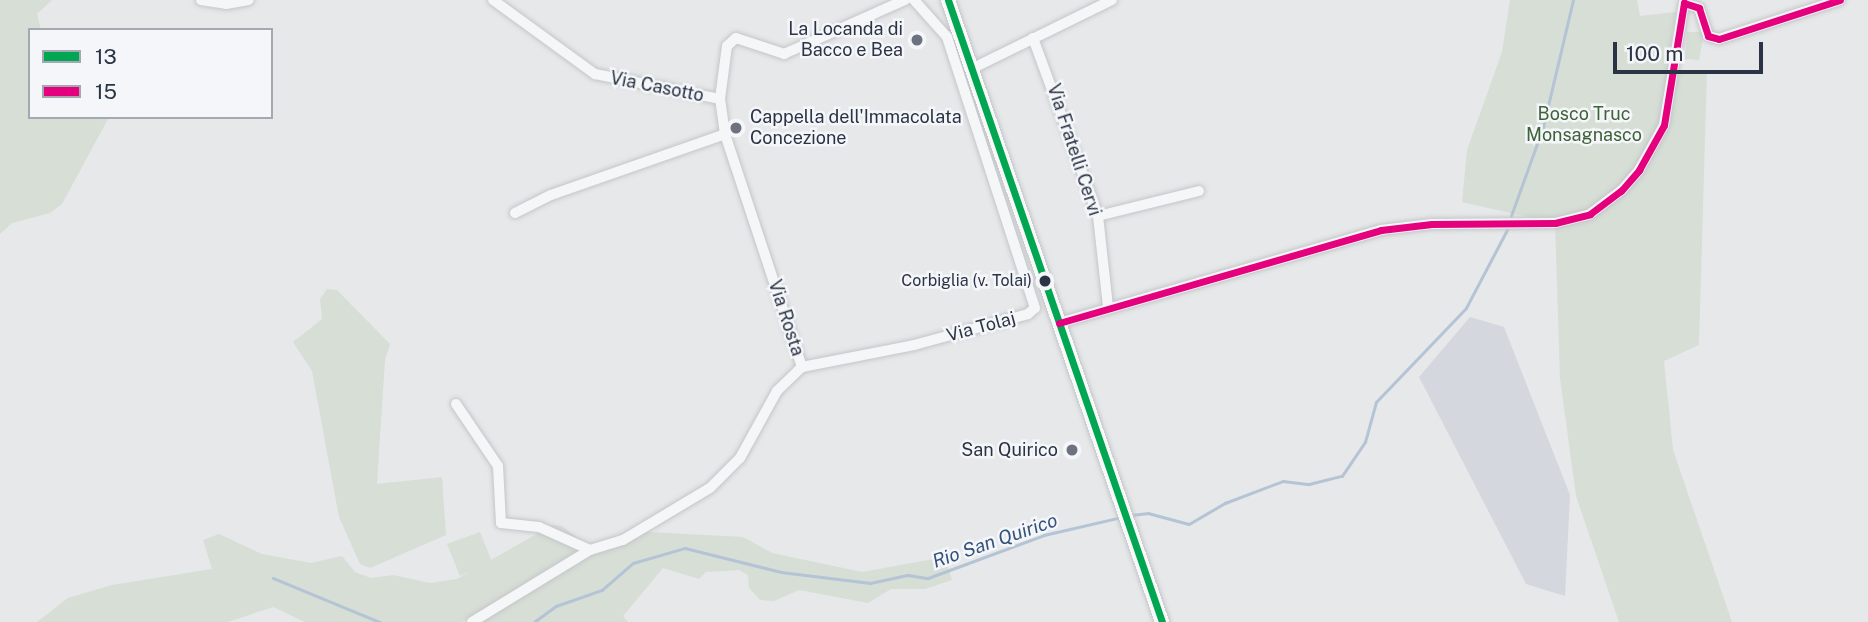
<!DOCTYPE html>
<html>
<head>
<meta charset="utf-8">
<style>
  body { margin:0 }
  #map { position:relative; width:1868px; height:622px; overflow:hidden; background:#e6e8ea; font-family:"Public Sans",sans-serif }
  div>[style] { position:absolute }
  .built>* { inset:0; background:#d4d7dd }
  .green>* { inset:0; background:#d6ded6 }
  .stream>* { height:2.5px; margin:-1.25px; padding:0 1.25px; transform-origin:1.25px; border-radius:1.25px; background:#b4c4d5 }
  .roads { filter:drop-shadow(0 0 2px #c4c6c8) drop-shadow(0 0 2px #c4c6c8) }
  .street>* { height:10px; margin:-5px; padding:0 5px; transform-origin:5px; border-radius:5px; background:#f5f6f7 }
  .secondary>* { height:14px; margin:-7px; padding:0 7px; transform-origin:7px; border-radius:7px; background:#f8f8f8 }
  .bus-1>* { height:7px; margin:-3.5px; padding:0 3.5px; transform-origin:3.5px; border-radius:3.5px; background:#00a651 }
  .bus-2>* { height:7px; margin:-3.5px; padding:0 3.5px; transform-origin:3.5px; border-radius:3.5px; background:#e5007d }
  .dots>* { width:19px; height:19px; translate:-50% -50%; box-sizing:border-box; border:4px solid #f4f6f9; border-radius:50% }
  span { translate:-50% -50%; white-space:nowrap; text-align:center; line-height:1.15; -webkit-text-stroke:5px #f4f6f9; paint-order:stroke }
  .bus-label { font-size:16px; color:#2b3445 }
  .right { translate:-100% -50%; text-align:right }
  .poi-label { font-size:18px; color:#2b3445 }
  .left { translate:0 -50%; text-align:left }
  .street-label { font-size:18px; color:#2b3445 }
  .park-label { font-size:18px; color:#3f6138 }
  .water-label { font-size:19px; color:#34527a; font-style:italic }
  .legend { position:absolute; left:28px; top:28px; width:245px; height:91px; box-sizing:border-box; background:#f4f6f9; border:2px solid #a4a8b1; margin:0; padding:9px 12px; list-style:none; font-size:21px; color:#2b3445 }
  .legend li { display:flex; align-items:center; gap:14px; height:35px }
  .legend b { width:35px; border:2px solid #a4a8b1 }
  .scale { position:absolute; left:1613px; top:42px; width:150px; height:32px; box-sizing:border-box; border:4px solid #2b3445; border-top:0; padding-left:9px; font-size:21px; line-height:24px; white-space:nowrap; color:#2b3445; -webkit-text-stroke:5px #f4f6f9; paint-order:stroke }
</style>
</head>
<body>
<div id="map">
  <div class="built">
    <div style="clip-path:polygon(1470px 317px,1504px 327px,1570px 495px,1565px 596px,1526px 584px,1419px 377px)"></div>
  </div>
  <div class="green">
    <div style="clip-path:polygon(0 0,52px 0,37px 14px,41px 30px,30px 30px,30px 117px,109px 117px,62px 204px,50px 213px,12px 223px,0 234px)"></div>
    <div style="clip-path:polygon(1510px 0,1637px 0,1640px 16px,1676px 12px,1667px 70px,1707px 70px,1699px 345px,1664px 361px,1673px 450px,1732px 622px,1619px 622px,1576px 496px,1560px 378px,1555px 223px,1462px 202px,1467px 150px,1502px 52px)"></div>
    <div style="clip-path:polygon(1687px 32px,1704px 32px,1699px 60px,1685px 59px)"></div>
    <div style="clip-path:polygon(327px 289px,337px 290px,390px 344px,385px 360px,377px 484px,442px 477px,446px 535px,370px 568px,360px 564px,339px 517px,312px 371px,293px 342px,322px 319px,320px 299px)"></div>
    <div style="clip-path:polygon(553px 525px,562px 526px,580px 540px,583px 548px,462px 622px,305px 622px,273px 607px,228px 622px,37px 622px,68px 598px,112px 585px,212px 569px,203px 540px,219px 534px,262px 554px,311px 563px,342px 556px,355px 572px,371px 578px,393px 575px,430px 583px,457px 579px)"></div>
    <div style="clip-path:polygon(480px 532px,492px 562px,460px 576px,447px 544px)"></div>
    <div style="clip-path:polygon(648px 532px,743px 537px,772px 553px,862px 572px,945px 557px,952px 580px,925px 589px,891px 589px,868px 603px,799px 590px,774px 601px,760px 600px,749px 588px,748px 575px,739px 570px,706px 572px,699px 579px,663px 568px,623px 616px,628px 622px,476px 622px,589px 555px)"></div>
  </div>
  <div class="stream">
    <div style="left:1511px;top:216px;width:95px;rotate:-70.2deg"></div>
    <div style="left:1543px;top:127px;width:130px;rotate:-76.7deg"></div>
    <div style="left:1132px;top:515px;width:16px;rotate:-7deg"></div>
    <div style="left:1148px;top:513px;width:42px;rotate:15deg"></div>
    <div style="left:1189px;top:524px;width:42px;rotate:-30.3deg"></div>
    <div style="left:1225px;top:503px;width:62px;rotate:-20.8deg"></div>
    <div style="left:1283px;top:481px;width:26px;rotate:7deg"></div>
    <div style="left:1309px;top:484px;width:34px;rotate:-14deg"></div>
    <div style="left:1342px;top:476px;width:41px;rotate:-55.9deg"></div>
    <div style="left:1365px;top:442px;width:41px;rotate:-74.6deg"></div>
    <div style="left:1376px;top:402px;width:130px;rotate:-46.2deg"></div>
    <div style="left:1466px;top:308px;width:88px;rotate:-62.3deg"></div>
    <div style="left:273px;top:578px;width:116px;rotate:22.4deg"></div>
    <div style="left:534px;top:622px;width:27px;rotate:-36deg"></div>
    <div style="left:556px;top:606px;width:49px;rotate:-19.2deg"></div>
    <div style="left:602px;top:590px;width:41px;rotate:-41.1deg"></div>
    <div style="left:633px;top:563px;width:54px;rotate:-16.1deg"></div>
    <div style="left:685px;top:548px;width:99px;rotate:14deg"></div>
    <div style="left:781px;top:572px;width:90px;rotate:7deg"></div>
    <div style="left:870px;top:583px;width:39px;rotate:-12deg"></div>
    <div style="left:908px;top:575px;width:20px;rotate:9deg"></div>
    <div style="left:928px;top:578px;width:124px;rotate:-20.3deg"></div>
    <div style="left:1044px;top:535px;width:80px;rotate:-13deg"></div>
  </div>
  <div class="roads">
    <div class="street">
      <div style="left:201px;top:0;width:25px;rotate:9deg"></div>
      <div style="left:226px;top:4px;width:23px;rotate:-10deg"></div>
      <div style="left:493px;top:0;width:126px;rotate:36deg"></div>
      <div style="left:595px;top:74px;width:127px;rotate:11.3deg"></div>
      <div style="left:1033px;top:38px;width:189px;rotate:69.9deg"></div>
      <div style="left:1098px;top:216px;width:92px;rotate:83.7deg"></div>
      <div style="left:971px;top:69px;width:157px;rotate:-26.1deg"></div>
      <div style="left:515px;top:213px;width:40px;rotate:-26.6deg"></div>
      <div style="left:551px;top:195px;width:184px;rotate:-19.3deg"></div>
      <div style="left:1098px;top:216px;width:104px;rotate:-13.9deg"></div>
      <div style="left:1059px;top:323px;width:335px;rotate:-16.1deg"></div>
      <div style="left:1381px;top:230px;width:51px;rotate:-6.7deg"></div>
      <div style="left:1432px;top:224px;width:123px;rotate:-0.5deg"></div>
      <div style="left:1555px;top:223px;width:36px;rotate:-14deg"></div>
      <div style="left:1590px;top:214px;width:39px;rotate:-37deg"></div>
      <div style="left:1621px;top:191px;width:28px;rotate:-49deg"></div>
      <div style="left:1639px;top:170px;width:51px;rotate:-60.9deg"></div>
      <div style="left:1664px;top:125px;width:124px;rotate:-80.7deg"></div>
      <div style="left:1684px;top:3px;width:16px;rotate:18deg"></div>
      <div style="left:1699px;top:8px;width:29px;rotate:72deg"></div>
      <div style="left:1708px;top:36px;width:11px;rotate:15deg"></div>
      <div style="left:1719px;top:39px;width:127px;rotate:-17.9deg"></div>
      <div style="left:802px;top:367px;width:114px;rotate:-11.1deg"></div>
      <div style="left:914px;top:345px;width:118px;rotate:-15.2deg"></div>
      <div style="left:1028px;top:314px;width:9px;rotate:-41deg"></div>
      <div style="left:1035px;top:308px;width:285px;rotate:-108deg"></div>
      <div style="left:947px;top:37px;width:50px;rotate:-131.7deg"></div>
      <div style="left:802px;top:367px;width:245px;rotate:-108.3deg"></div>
      <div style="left:725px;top:134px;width:35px;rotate:-98deg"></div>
      <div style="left:720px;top:99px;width:53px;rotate:-82.5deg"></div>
      <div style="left:727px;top:46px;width:12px;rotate:-42deg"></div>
      <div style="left:736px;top:38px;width:51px;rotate:18.4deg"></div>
      <div style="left:784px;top:54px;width:133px;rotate:-24.1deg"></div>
      <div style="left:456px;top:404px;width:75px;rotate:55.9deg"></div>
      <div style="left:498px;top:466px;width:57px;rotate:87deg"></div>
      <div style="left:501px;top:523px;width:38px;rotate:6deg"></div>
      <div style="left:539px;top:527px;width:56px;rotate:24.3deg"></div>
      <div style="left:472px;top:622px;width:138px;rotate:-31.4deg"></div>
      <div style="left:590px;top:550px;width:34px;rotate:-17deg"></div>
      <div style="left:623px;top:540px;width:101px;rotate:-30.9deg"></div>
      <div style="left:710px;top:488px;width:42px;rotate:-45deg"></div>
      <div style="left:740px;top:458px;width:77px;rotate:-61.1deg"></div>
      <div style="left:777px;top:391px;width:35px;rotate:-44deg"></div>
    </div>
    <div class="secondary">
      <div style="left:948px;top:0;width:658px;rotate:71.01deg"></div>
    </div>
  </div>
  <div class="bus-1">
    <div style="left:948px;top:0;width:658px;rotate:71.01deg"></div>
  </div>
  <div class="bus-2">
    <div style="left:1059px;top:323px;width:335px;rotate:-16.1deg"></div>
    <div style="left:1381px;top:230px;width:51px;rotate:-6.7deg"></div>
    <div style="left:1432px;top:224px;width:123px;rotate:-0.5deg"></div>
    <div style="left:1555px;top:223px;width:36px;rotate:-14deg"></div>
    <div style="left:1590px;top:214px;width:39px;rotate:-37deg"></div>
    <div style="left:1621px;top:191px;width:28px;rotate:-49deg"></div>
    <div style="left:1639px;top:170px;width:51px;rotate:-60.9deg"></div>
    <div style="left:1664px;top:125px;width:124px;rotate:-80.7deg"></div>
    <div style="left:1684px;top:3px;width:16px;rotate:18deg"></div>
    <div style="left:1699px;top:8px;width:29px;rotate:72deg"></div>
    <div style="left:1708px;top:36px;width:11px;rotate:15deg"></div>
    <div style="left:1719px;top:39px;width:127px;rotate:-17.9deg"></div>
  </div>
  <div class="dots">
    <div style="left:917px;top:40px;background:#6c737f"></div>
    <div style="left:736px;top:128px;background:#6c737f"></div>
    <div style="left:1045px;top:281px;background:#2b3445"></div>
    <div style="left:1072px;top:450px;background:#6c737f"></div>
  </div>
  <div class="bus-label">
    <span class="right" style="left:1032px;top:281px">Corbiglia (v. Tolai)</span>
  </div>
  <div class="poi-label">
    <span class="right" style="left:903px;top:40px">La Locanda di<br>Bacco e Bea</span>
    <span class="left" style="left:750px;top:128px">Cappella dell'Immacolata<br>Concezione</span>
    <span class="right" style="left:1058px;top:450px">San Quirico</span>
  </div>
  <div class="street-label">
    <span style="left:657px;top:87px;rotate:11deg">Via Casotto</span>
    <span style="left:1074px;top:150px;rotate:72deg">Via Fratelli Cervi</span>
    <span style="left:786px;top:318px;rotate:72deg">Via Rosta</span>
    <span style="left:981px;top:327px;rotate:-15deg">Via Tolaj</span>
  </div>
  <div class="park-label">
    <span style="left:1584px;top:125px">Bosco Truc<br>Monsagnasco</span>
  </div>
  <div class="water-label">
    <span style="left:995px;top:541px;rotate:-19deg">Rio San Quirico</span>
  </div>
  <ul class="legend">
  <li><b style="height:9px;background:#00a651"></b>13</li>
  <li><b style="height:9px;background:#e5007d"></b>15</li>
  </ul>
  <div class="scale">100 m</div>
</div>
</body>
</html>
